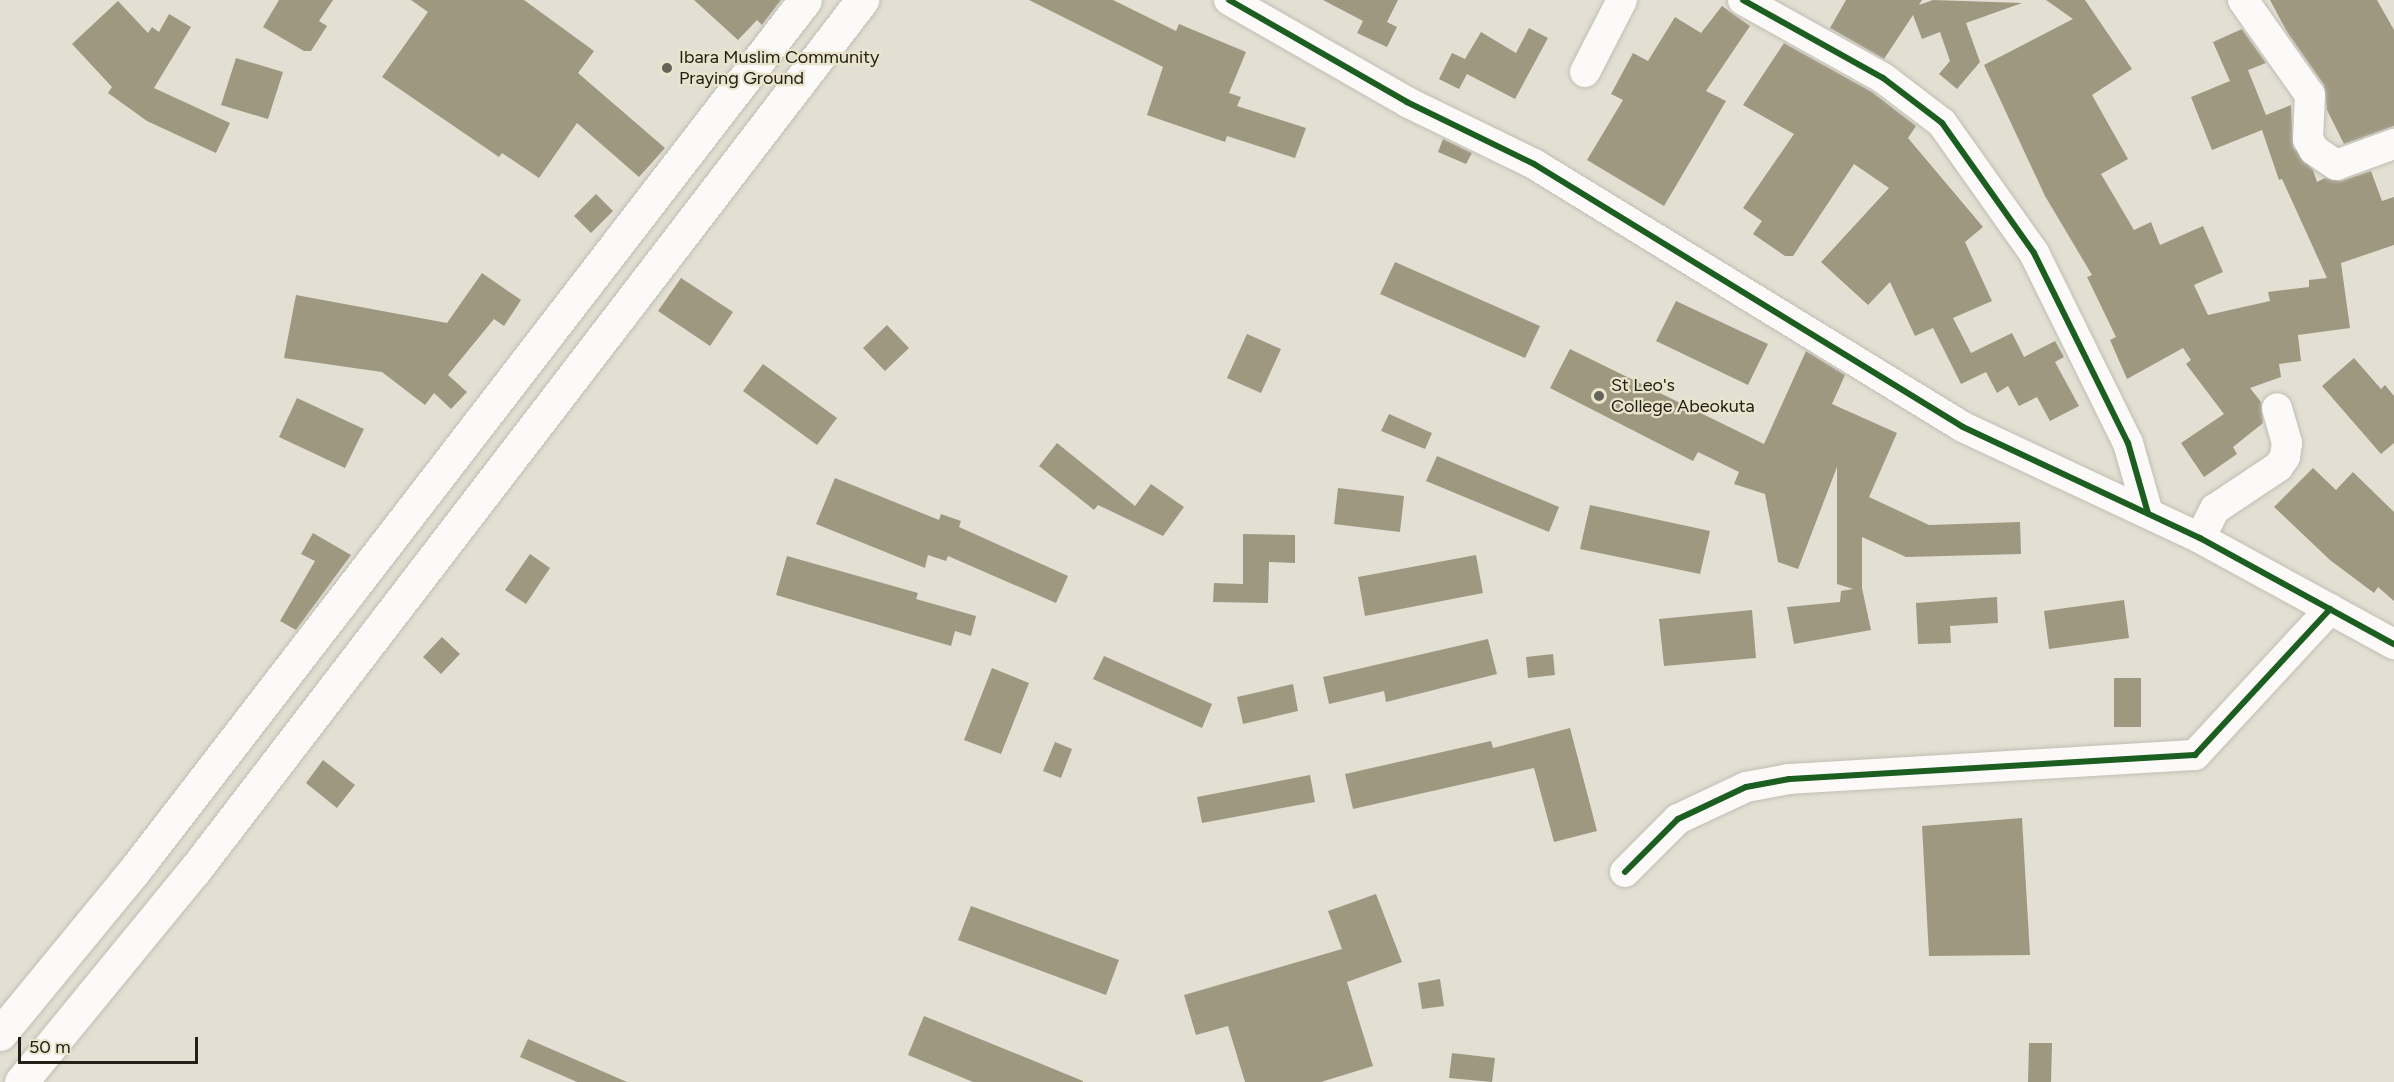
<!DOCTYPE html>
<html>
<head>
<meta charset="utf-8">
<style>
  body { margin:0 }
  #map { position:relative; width:2394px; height:1082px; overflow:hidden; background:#e3e0d3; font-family:Figtree,sans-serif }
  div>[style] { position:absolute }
  .building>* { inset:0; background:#9e9881 }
  .roads { filter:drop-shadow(0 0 2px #c0beb4) drop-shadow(0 0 2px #c0beb4) }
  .minor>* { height:30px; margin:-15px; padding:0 15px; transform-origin:15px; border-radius:15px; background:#fbfaf8 }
  .major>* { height:33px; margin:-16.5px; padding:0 16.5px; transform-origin:16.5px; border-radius:16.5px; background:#fbfaf8 }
  .cycleway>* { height:6px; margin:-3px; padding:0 3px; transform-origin:3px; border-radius:3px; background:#1b5e20 }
  .dots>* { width:16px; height:16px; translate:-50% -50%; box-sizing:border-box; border:3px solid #eae4cc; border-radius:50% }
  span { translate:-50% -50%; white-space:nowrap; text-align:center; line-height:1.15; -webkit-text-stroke:4.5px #eae4cc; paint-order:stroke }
  .poi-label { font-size:18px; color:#222017 }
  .left { translate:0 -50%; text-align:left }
  .scale { position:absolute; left:18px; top:1037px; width:180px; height:27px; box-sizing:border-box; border:3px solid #222017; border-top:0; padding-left:8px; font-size:18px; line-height:21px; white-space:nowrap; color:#222017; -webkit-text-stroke:4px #eae4cc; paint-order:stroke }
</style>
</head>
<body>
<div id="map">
  <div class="building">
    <div style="clip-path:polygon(279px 0,333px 0,319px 21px,327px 26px,311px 51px,304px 51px,263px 27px)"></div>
    <div style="clip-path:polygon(411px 0,524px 0,594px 51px,578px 73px,665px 148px,639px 177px,577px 123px,539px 178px,502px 153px,499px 157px,382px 77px,428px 12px)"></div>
    <div style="clip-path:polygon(694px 0,781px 0,762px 25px,757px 20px,738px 40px)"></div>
    <div style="clip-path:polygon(1029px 0,1113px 0,1176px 31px,1179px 24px,1246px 52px,1229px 93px,1241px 97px,1237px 106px,1306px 128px,1295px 158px,1227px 136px,1225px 142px,1147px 115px,1163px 67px)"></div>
    <div style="clip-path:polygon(1323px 0,1398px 0,1387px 22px,1397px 27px,1387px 47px,1357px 33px,1363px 21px)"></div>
    <div style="clip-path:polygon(1846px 0,1922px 0,1919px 5px,1933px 0,2022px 3px,1966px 23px,1980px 62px,1957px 89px,1939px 74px,1950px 61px,1940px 32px,1922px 39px,1913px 15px,1884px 59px,1830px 28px)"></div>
    <div style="clip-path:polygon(2046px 0,2085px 0,2132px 69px,2092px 95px,2128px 159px,2101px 174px,2134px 230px,2151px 222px,2160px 245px,2203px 226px,2223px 272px,2194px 285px,2208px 315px,2270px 301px,2268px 292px,2309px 287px,2309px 280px,2327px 278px,2282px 179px,2279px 180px,2262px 130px,2212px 150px,2191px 97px,2230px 81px,2213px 42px,2242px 29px,2266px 63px,2248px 70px,2266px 115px,2291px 105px,2293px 147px,2313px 170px,2317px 182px,2325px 178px,2341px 181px,2371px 171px,2382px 201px,2394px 197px,2394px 245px,2341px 263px,2350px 328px,2298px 335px,2301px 361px,2279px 364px,2281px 377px,2250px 388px,2261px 402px,2263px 423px,2233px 447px,2237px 454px,2204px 477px,2181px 443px,2224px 414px,2186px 364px,2191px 360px,2183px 348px,2127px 379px,2110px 340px,2116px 337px,2087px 277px,2092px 275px,2045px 196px,1984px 65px,2073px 19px)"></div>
    <div style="clip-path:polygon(2270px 0,2377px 0,2394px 30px,2394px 126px,2344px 144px,2327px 110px,2324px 85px,2287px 32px)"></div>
    <div style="clip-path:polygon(118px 1px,148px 33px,152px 27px,159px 32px,169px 14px,191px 27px,154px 88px,230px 123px,216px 153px,147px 121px,108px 93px,112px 87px,72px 44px)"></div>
    <div style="clip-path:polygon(1722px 6px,1750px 26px,1706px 91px,1726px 101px,1664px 206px,1587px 160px,1623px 100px,1611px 94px,1633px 53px,1648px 61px,1675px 17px,1701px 33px)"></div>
    <div style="clip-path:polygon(1529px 28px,1548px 38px,1515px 99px,1467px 74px,1459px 89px,1439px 79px,1452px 53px,1465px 59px,1481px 32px,1516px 53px)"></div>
    <div style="clip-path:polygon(1784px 43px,1872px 92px,1916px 126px,1908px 138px,1983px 227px,1965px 242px,1992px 301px,1953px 318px,1971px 353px,2012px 333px,2024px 357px,2055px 341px,2064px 357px,2055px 362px,2079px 406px,2050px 421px,2037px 397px,2019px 406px,2008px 386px,1997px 393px,1986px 372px,1961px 384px,1933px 328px,1915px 336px,1890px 282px,1868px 305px,1821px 262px,1889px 188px,1854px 164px,1793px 256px,1785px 256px,1753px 234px,1762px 221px,1743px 208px,1794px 134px,1743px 105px)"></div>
    <div style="clip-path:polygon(236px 58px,283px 72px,268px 119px,221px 105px)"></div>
    <div style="clip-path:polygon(1443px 139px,1472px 153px,1466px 164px,1438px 152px)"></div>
    <div style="clip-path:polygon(596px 194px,613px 211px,591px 233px,574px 216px)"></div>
    <div style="clip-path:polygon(1395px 262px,1540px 326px,1525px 358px,1380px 294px)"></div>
    <div style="clip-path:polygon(482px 273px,521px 300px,504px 326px,494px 319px,448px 375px,467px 392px,451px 409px,434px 393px,425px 405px,382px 372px,284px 358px,296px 295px,447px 323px)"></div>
    <div style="clip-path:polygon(681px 278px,733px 312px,710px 346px,658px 311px)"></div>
    <div style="clip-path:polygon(1676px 301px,1768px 344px,1748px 385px,1656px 341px)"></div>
    <div style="clip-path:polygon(887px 325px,909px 348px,885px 371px,863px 348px)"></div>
    <div style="clip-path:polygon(1247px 334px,1281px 349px,1261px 393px,1227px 378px)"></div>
    <div style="clip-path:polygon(1570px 349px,1764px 444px,1806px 351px,1845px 375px,1832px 404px,1897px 433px,1869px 497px,1929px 525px,2020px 522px,2021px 554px,1906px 557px,1862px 537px,1862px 588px,1871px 630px,1794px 644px,1787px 607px,1840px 602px,1841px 591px,1853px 589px,1837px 584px,1837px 467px,1798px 569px,1778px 562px,1765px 494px,1734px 484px,1739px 472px,1698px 452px,1693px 461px,1550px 388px)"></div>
    <div style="clip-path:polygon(2354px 358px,2381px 389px,2385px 385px,2394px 396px,2394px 443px,2381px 454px,2322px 386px)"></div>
    <div style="clip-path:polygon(763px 364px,837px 418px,817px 445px,743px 391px)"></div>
    <div style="clip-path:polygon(297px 398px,364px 429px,345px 468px,279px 437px)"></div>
    <div style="clip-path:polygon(1389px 414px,1432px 433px,1425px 449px,1381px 431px)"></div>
    <div style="clip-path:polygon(1057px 443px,1135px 506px,1151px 484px,1184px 507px,1163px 536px,1098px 505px,1094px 510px,1039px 466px)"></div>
    <div style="clip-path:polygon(1437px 456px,1559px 507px,1549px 532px,1426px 481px)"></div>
    <div style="clip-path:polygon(2313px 468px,2336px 490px,2353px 472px,2394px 512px,2394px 601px,2378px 587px,2374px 593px,2330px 560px,2274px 507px)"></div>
    <div style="clip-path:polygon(835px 478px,939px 520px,941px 514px,961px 521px,959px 527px,1068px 576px,1056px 603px,948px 556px,946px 561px,928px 555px,925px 568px,816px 524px)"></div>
    <div style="clip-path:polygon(1338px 488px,1404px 496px,1400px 532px,1334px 524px)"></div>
    <div style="clip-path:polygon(1590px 505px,1710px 531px,1700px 574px,1580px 549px)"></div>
    <div style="clip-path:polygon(313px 533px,351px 555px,296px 630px,280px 621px,315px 561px,301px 554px)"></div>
    <div style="clip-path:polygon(1243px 534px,1295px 535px,1295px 563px,1269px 562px,1268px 603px,1213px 602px,1214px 583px,1243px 584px)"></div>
    <div style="clip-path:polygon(530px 554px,550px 568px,526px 604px,505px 590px)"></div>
    <div style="clip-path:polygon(1476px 555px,1483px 593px,1365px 616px,1358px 577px)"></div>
    <div style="clip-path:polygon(787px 556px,918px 593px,916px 599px,976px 616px,971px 636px,955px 631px,951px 646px,776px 595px)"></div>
    <div style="clip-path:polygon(1997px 597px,1998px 623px,1950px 626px,1951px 643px,1918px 644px,1916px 603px)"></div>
    <div style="clip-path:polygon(2124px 600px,2129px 638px,2049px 649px,2044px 611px)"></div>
    <div style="clip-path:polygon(1752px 610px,1756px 658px,1664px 666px,1659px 619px)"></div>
    <div style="clip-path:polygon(442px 637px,460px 654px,441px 674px,423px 657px)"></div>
    <div style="clip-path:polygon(1488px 639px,1497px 674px,1386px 702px,1384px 691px,1329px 704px,1323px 677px)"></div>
    <div style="clip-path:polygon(1553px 654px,1555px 675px,1528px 678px,1526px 657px)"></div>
    <div style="clip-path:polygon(1104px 656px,1212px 704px,1202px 728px,1093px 679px)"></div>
    <div style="clip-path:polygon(992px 668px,1029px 683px,1001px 754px,964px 740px)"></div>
    <div style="clip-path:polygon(2114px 678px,2141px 678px,2141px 727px,2114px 727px)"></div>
    <div style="clip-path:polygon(1293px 684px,1298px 711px,1243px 724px,1237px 697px)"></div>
    <div style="clip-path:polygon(1570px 728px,1597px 831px,1554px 842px,1534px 768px,1353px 809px,1345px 774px,1491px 741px,1493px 748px)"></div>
    <div style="clip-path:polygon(1055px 742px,1072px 749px,1061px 778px,1043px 771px)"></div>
    <div style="clip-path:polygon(323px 760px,355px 785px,337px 808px,306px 783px)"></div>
    <div style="clip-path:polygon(1310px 775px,1315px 802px,1202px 823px,1197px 797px)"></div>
    <div style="clip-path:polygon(2022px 818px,2030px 955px,1929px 956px,1922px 826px)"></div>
    <div style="clip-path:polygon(1376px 894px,1402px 962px,1347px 982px,1373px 1066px,1321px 1082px,1245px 1082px,1228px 1026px,1196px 1035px,1184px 995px,1342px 949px,1328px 911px)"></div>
    <div style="clip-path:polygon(971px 906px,1119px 960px,1106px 995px,958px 940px)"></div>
    <div style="clip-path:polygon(1440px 979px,1444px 1006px,1422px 1009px,1418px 983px)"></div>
    <div style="clip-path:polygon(924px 1016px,1083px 1081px,1083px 1082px,973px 1082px,908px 1055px)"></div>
    <div style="clip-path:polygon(528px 1039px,627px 1082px,577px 1082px,520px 1057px)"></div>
    <div style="clip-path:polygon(2029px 1043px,2052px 1043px,2051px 1082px,2028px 1082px)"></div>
    <div style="clip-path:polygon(1452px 1053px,1495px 1058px,1492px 1082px,1449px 1078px)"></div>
  </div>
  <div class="roads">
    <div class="minor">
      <div style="left:1229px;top:0;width:205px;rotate:29.8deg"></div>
      <div style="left:1407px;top:102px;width:141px;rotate:26deg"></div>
      <div style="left:1534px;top:164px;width:503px;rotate:31.51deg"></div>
      <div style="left:1963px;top:427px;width:262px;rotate:25.1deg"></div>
      <div style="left:2200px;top:538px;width:221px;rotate:28.7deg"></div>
      <div style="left:1743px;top:0;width:160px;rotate:29.1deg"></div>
      <div style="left:1883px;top:78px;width:74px;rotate:37.3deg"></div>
      <div style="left:1942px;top:123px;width:159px;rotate:54.7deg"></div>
      <div style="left:2034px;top:253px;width:212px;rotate:63.7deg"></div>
      <div style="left:2128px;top:443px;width:73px;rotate:74.1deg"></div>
      <div style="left:2243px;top:0;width:116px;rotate:54.8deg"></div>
      <div style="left:2310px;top:95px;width:44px;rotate:92.6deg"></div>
      <div style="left:2308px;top:139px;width:13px;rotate:61deg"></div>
      <div style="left:2314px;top:150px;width:27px;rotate:34deg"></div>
      <div style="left:2336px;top:165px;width:62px;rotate:-19.9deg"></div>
      <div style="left:1585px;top:72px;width:81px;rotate:-62.8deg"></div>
      <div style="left:2200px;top:538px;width:33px;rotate:-63deg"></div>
      <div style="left:2215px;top:509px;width:76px;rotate:-33.7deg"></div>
      <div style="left:2278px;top:467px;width:12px;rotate:-55deg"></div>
      <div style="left:2285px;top:457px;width:14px;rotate:-82deg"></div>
      <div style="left:2287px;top:443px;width:36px;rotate:-106deg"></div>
      <div style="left:1625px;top:872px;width:75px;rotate:-45deg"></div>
      <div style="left:1678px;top:819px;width:75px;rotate:-25.2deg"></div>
      <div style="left:1746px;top:787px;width:44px;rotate:-10.5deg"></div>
      <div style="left:1789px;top:779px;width:407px;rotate:-3.4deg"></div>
      <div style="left:2195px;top:755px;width:199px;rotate:-47.2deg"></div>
    </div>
    <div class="major">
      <div style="left:0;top:1034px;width:211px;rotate:-50.6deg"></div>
      <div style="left:134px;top:871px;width:1099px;rotate:-52.39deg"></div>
      <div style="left:21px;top:1082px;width:273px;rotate:-50.7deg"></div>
      <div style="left:194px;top:871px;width:1098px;rotate:-52.51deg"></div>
    </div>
  </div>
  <div class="cycleway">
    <div style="left:1229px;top:0;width:205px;rotate:29.8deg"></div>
    <div style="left:1407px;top:102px;width:141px;rotate:26deg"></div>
    <div style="left:1534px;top:164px;width:503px;rotate:31.51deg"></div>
    <div style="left:1963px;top:427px;width:262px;rotate:25.1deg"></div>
    <div style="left:2200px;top:538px;width:221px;rotate:28.7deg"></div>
    <div style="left:1743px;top:0;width:160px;rotate:29.1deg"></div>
    <div style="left:1883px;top:78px;width:74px;rotate:37.3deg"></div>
    <div style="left:1942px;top:123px;width:159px;rotate:54.7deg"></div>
    <div style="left:2034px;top:253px;width:212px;rotate:63.7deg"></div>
    <div style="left:2128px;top:443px;width:73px;rotate:74.1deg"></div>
    <div style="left:1625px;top:872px;width:75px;rotate:-45deg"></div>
    <div style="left:1678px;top:819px;width:75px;rotate:-25.2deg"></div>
    <div style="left:1746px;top:787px;width:44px;rotate:-10.5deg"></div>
    <div style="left:1789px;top:779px;width:407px;rotate:-3.4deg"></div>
    <div style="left:2195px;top:755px;width:199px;rotate:-47.2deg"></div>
  </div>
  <div class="dots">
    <div style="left:667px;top:68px;background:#666359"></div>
    <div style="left:1599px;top:396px;background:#666359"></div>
  </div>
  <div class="poi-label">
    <span class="left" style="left:679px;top:68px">Ibara Muslim Community<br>Praying Ground</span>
    <span class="left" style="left:1611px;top:396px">St Leo's<br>College Abeokuta</span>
  </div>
  <div class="scale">50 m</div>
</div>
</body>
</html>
